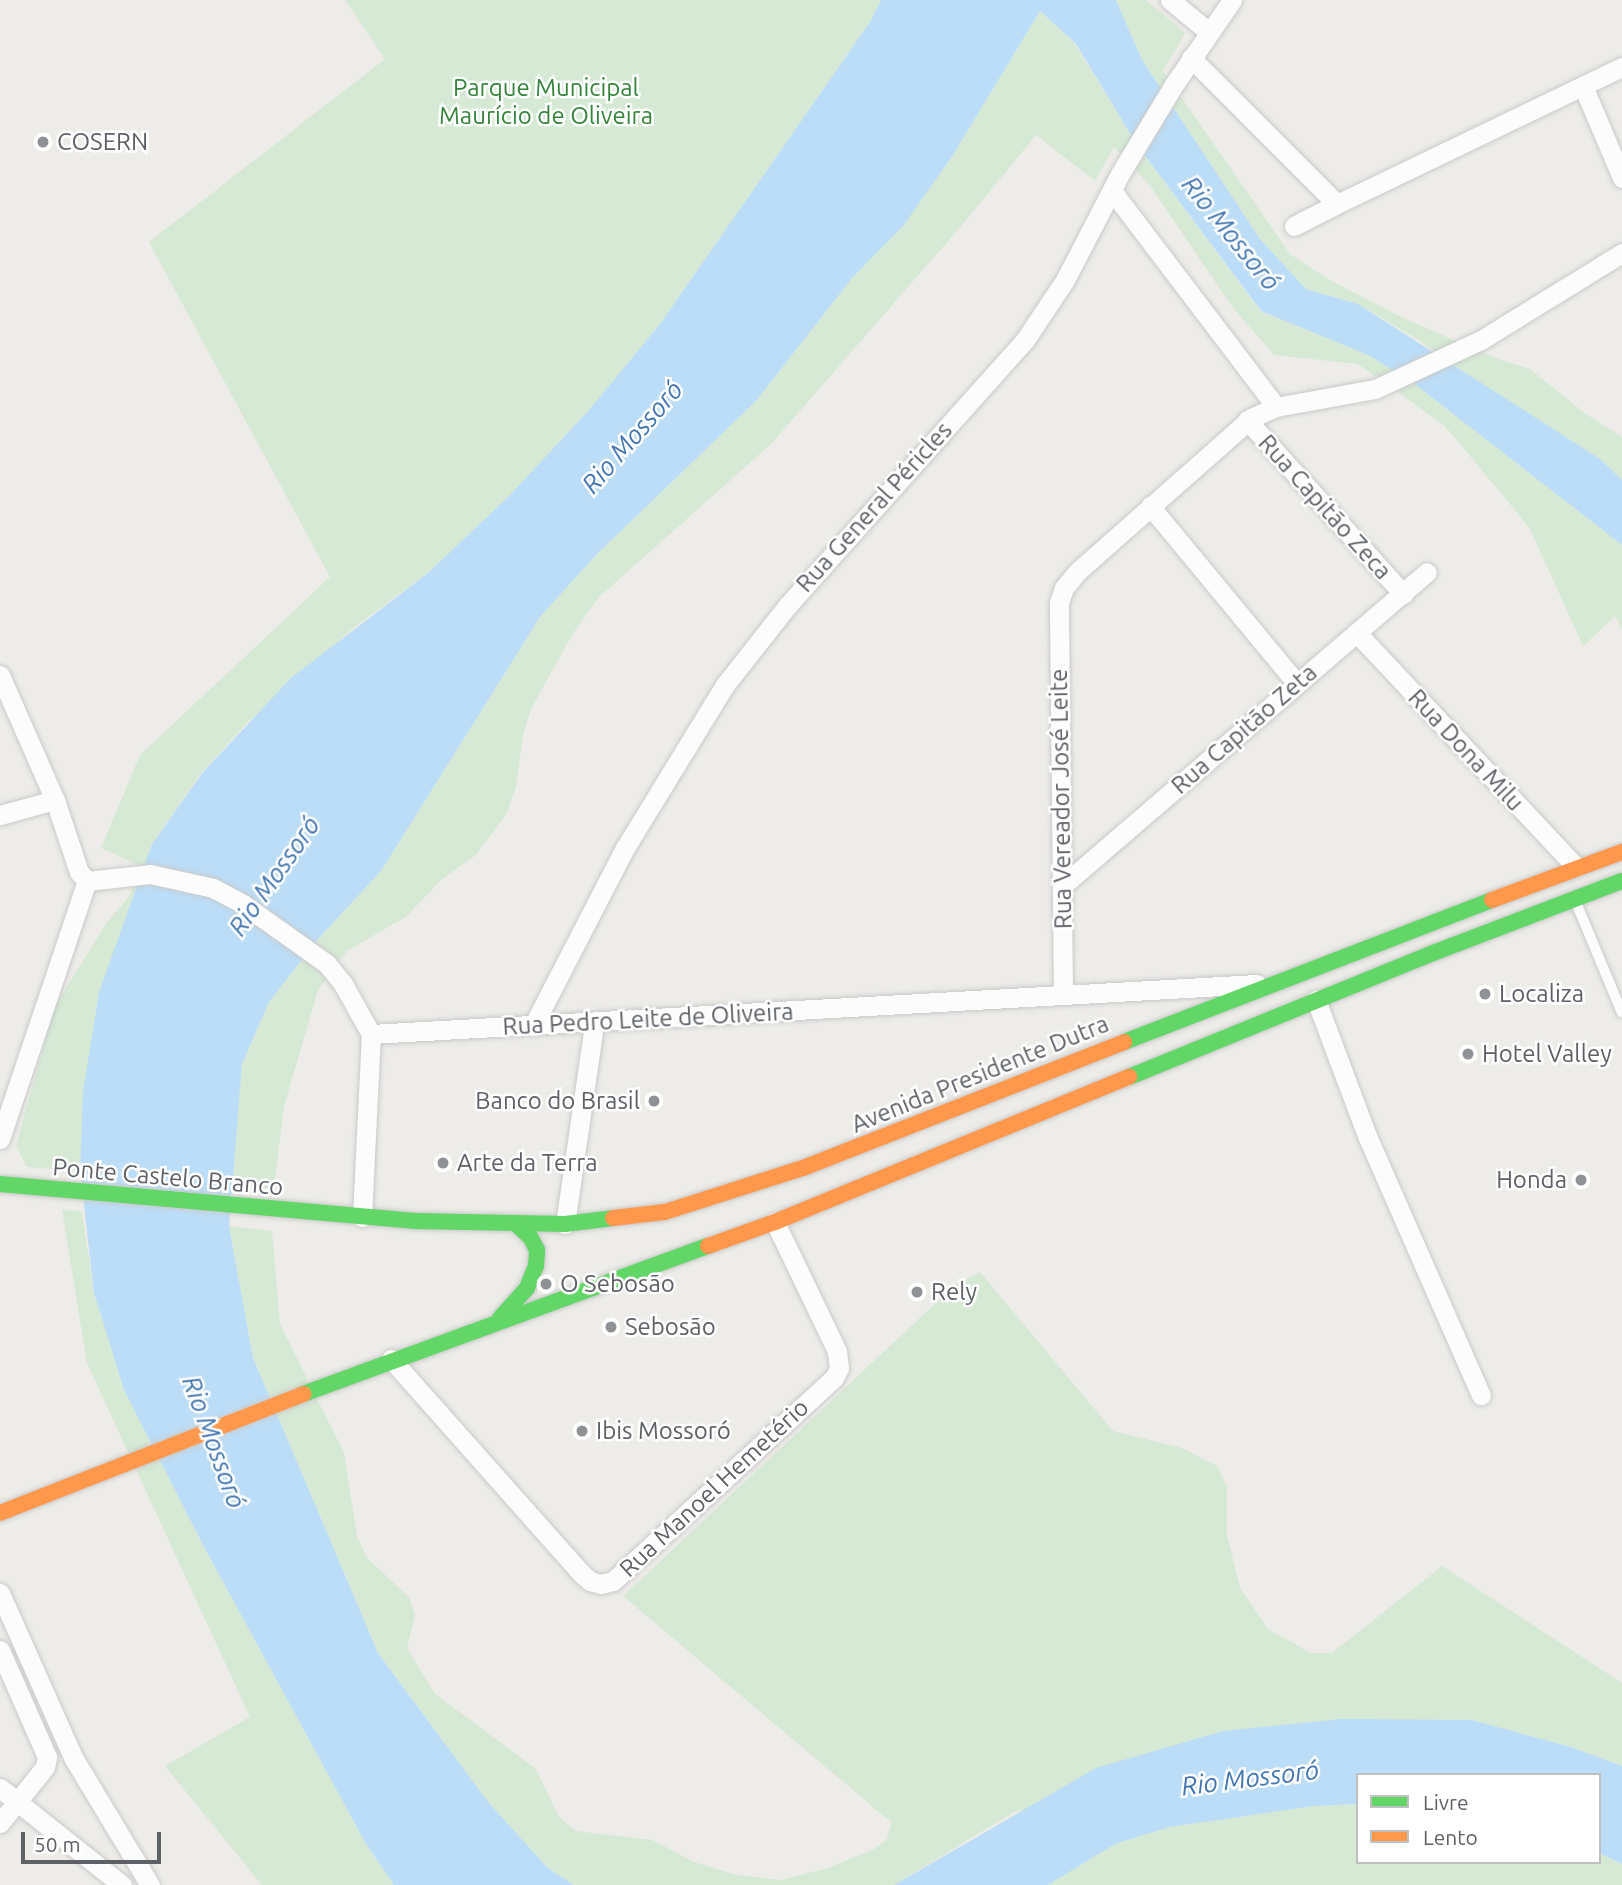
<!DOCTYPE html>
<html>
<head>
<meta charset="utf-8">
<style>
  body { margin:0 }
  #map { position:relative; width:1622px; height:1885px; overflow:hidden; background:#edece8; font-family:Ubuntu,sans-serif }
  div>[style] { position:absolute }
  .green>* { inset:0; background:#d5e9d4 }
  .water>* { inset:0; background:#bcddf7 }
  .roads { filter:drop-shadow(0 0 2px #c9caca) drop-shadow(0 0 2px #c9caca) }
  .lane>* { height:10px; margin:-5px; padding:0 5px; transform-origin:5px; border-radius:5px; background:#fcfcfc }
  .street>* { height:19px; margin:-9.5px; padding:0 9.5px; transform-origin:9.5px; border-radius:9.5px; background:#fcfcfc }
  .fast>* { height:16px; margin:-8px; padding:0 8px; transform-origin:8px; border-radius:8px; background:#63d668 }
  .slow>* { height:16px; margin:-8px; padding:0 8px; transform-origin:8px; border-radius:8px; background:#ff974d }
  .dots>* { width:19px; height:19px; translate:-50% -50%; box-sizing:border-box; border:4px solid #fff; border-radius:50% }
  span { translate:-50% -50%; white-space:nowrap; text-align:center; line-height:1.15; -webkit-text-stroke:5px #fff; paint-order:stroke }
  .park-label { font-size:24px; color:#36843c }
  .poi-label { font-size:24px; color:#5d6166 }
  .left { translate:0 -50%; text-align:left }
  .right { translate:-100% -50%; text-align:right }
  .street-label { font-size:24px; color:#5d6166 }
  .water-label { font-size:26px; color:#4276b1; font-style:italic }
  .legend { position:absolute; left:1356px; top:1773px; width:245px; height:91px; box-sizing:border-box; background:#fff; border:2px solid #bec0c2; margin:0; padding:9px 12px; list-style:none; font-size:21px; color:#5d6166 }
  .legend li { display:flex; align-items:center; gap:14px; height:35px }
  .legend b { width:35px; border:2px solid #bec0c2 }
  .scale { position:absolute; left:21px; top:1832px; width:140px; height:32px; box-sizing:border-box; border:4px solid #5d6166; border-top:0; padding-left:9px; font-size:21px; line-height:24px; white-space:nowrap; color:#5d6166; -webkit-text-stroke:5px #fff; paint-order:stroke }
</style>
</head>
<body>
<div id="map">
  <div class="green">
    <div style="clip-path:polygon(345px 0,881px 0,870px 22px,660px 324px,589px 410px,509px 496px,428px 573px,352px 629px,247px 723px,202px 772px,152px 844px,84px 1088px,80px 1171px,27px 1167px,16px 1146px,55px 1006px,107px 922px,129px 897px,139px 865px,101px 848px,140px 755px,330px 577px,149px 242px,385px 59px)"></div>
    <div style="clip-path:polygon(1116px 0,1146px 0,1185px 33px,1163px 71px,1290px 254px,1328px 279px,1403px 318px,1498px 359px,1530px 369px,1586px 414px,1622px 437px,1622px 480px,1600px 459px,1509px 403px,1417px 339px,1358px 304px,1306px 289px,1260px 239px,1142px 60px)"></div>
    <div style="clip-path:polygon(1040px 11px,1075px 44px,1137px 145px,1260px 311px,1368px 355px,1412px 382px,1622px 545px,1622px 629px,1615px 616px,1583px 646px,1529px 527px,1445px 426px,1358px 364px,1274px 355px,1233px 308px,1151px 187px,1114px 147px,1095px 181px,1036px 135px,962px 225px,771px 444px,598px 598px,572px 635px,531px 709px,523px 736px,516px 787px,507px 813px,476px 855px,442px 879px,407px 916px,347px 951px,318px 990px,284px 1106px,274px 1189px,231px 1185px,242px 1064px,269px 1002px,318px 939px,381px 871px,540px 617px,596px 555px,756px 401px,853px 277px,903px 225px,953px 155px)"></div>
    <div style="clip-path:polygon(62px 1210px,82px 1211px,94px 1293px,124px 1390px,203px 1545px,366px 1844px,394px 1885px,262px 1885px,165px 1766px,250px 1717px,87px 1363px)"></div>
    <div style="clip-path:polygon(229px 1226px,272px 1231px,280px 1324px,344px 1453px,357px 1536px,367px 1558px,409px 1597px,415px 1615px,407px 1648px,435px 1694px,536px 1769px,559px 1817px,576px 1831px,652px 1840px,694px 1862px,736px 1875px,781px 1880px,828px 1868px,874px 1849px,887px 1839px,892px 1823px,623px 1596px,955px 1285px,980px 1272px,1113px 1431px,1182px 1448px,1217px 1466px,1227px 1487px,1227px 1535px,1240px 1588px,1268px 1629px,1311px 1653px,1332px 1653px,1442px 1566px,1622px 1683px,1622px 1766px,1571px 1747px,1472px 1720px,1014px 1812px,894px 1885px,573px 1885px,547px 1867px,488px 1802px,378px 1653px,253px 1358px)"></div>
    <div style="clip-path:polygon(1358px 1804px,1358px 1862px,1599px 1862px,1599px 1853px,1622px 1864px,1622px 1885px,1048px 1885px,1115px 1844px,1170px 1827px,1314px 1806px)"></div>
  </div>
  <div class="water">
    <div style="clip-path:polygon(881px 0,1116px 0,1142px 60px,1260px 239px,1306px 289px,1358px 304px,1600px 459px,1622px 480px,1622px 545px,1412px 382px,1368px 355px,1261px 311px,1137px 145px,1076px 44px,1040px 11px,953px 155px,903px 226px,853px 277px,756px 401px,596px 555px,540px 617px,381px 871px,318px 939px,269px 1002px,242px 1064px,229px 1226px,253px 1358px,378px 1653px,488px 1802px,547px 1867px,573px 1885px,394px 1885px,366px 1844px,203px 1545px,124px 1390px,94px 1293px,80px 1171px,83px 1092px,99px 992px,152px 844px,203px 772px,291px 678px,428px 573px,509px 496px,589px 410px,660px 324px,870px 22px)"></div>
    <div style="clip-path:polygon(1341px 1719px,1472px 1720px,1571px 1747px,1622px 1766px,1622px 1864px,1599px 1853px,1599px 1775px,1358px 1775px,1358px 1804px,1314px 1806px,1170px 1827px,1115px 1844px,1048px 1885px,894px 1885px,1096px 1768px,1223px 1731px)"></div>
  </div>
  <div class="roads">
    <div class="lane">
      <div style="left:1575px;top:900px;width:122px;rotate:67.4deg"></div>
    </div>
    <div class="street">
      <div style="left:1170px;top:0;width:50px;rotate:39.4deg"></div>
      <div style="left:1191px;top:58px;width:206px;rotate:45deg"></div>
      <div style="left:1337px;top:204px;width:316px;rotate:-25.7deg"></div>
      <div style="left:1583px;top:86px;width:100px;rotate:67deg"></div>
      <div style="left:1113px;top:192px;width:270px;rotate:52.8deg"></div>
      <div style="left:1294px;top:226px;width:48px;rotate:-27.1deg"></div>
      <div style="left:1247px;top:420px;width:234px;rotate:48.1deg"></div>
      <div style="left:1150px;top:506px;width:231px;rotate:50.4deg"></div>
      <div style="left:1357px;top:633px;width:320px;rotate:46.9deg"></div>
      <div style="left:0;top:675px;width:137px;rotate:66.3deg"></div>
      <div style="left:55px;top:800px;width:76px;rotate:71.6deg"></div>
      <div style="left:79px;top:872px;width:12px;rotate:48deg"></div>
      <div style="left:0;top:815px;width:57px;rotate:-15.3deg"></div>
      <div style="left:87px;top:881px;width:63px;rotate:-6.3deg"></div>
      <div style="left:150px;top:874px;width:65px;rotate:12.5deg"></div>
      <div style="left:213px;top:888px;width:34px;rotate:28deg"></div>
      <div style="left:243px;top:904px;width:103px;rotate:35.5deg"></div>
      <div style="left:327px;top:964px;width:26px;rotate:51deg"></div>
      <div style="left:343px;top:984px;width:57px;rotate:60.8deg"></div>
      <div style="left:1062px;top:886px;width:481px;rotate:-40.7deg"></div>
      <div style="left:1063px;top:995px;width:392px;rotate:-90.6deg"></div>
      <div style="left:1059px;top:603px;width:16px;rotate:-72deg"></div>
      <div style="left:1064px;top:588px;width:21px;rotate:-51deg"></div>
      <div style="left:1077px;top:572px;width:232px;rotate:-41.5deg"></div>
      <div style="left:1251px;top:418px;width:27px;rotate:-24deg"></div>
      <div style="left:1276px;top:407px;width:101px;rotate:-10.3deg"></div>
      <div style="left:1375px;top:389px;width:117px;rotate:-24.8deg"></div>
      <div style="left:1481px;top:340px;width:166px;rotate:-31.7deg"></div>
      <div style="left:1316px;top:1000px;width:147px;rotate:69.4deg"></div>
      <div style="left:1368px;top:1138px;width:281px;rotate:66.3deg"></div>
      <div style="left:533px;top:1026px;width:200px;rotate:-62.7deg"></div>
      <div style="left:625px;top:848px;width:191px;rotate:-58.5deg"></div>
      <div style="left:725px;top:685px;width:102px;rotate:-51.8deg"></div>
      <div style="left:788px;top:605px;width:356px;rotate:-48.2deg"></div>
      <div style="left:1025px;top:340px;width:72px;rotate:-56.3deg"></div>
      <div style="left:1065px;top:280px;width:119px;rotate:-62.6deg"></div>
      <div style="left:1120px;top:174px;width:106px;rotate:-58.9deg"></div>
      <div style="left:1175px;top:83px;width:101px;rotate:-55.5deg"></div>
      <div style="left:371px;top:1034px;width:887px;rotate:-3.23deg"></div>
      <div style="left:0;top:1139px;width:272px;rotate:-71.4deg"></div>
      <div style="left:362px;top:1217px;width:183px;rotate:-87.2deg"></div>
      <div style="left:565px;top:1224px;width:202px;rotate:-81.7deg"></div>
      <div style="left:391px;top:1359px;width:288px;rotate:48.4deg"></div>
      <div style="left:582px;top:1574px;width:11px;rotate:41deg"></div>
      <div style="left:590px;top:1581px;width:11px;rotate:15deg"></div>
      <div style="left:601px;top:1584px;width:12px;rotate:-14deg"></div>
      <div style="left:613px;top:1581px;width:300px;rotate:-42.6deg"></div>
      <div style="left:834px;top:1378px;width:11px;rotate:-63deg"></div>
      <div style="left:839px;top:1368px;width:17px;rotate:-97deg"></div>
      <div style="left:837px;top:1351px;width:143px;rotate:-115.7deg"></div>
      <div style="left:0;top:1593px;width:182px;rotate:66deg"></div>
      <div style="left:74px;top:1759px;width:147px;rotate:58.9deg"></div>
      <div style="left:0;top:1650px;width:117px;rotate:66.3deg"></div>
      <div style="left:47px;top:1757px;width:10px;rotate:101deg"></div>
      <div style="left:45px;top:1767px;width:72px;rotate:128.8deg"></div>
      <div style="left:0;top:1788px;width:156px;rotate:38.5deg"></div>
    </div>
    <div class="fast">
      <div style="left:1124px;top:1042px;width:394px;rotate:-21.1deg"></div>
      <div style="left:1129px;top:1077px;width:328px;rotate:-22.2deg"></div>
      <div style="left:1433px;top:953px;width:202px;rotate:-20.9deg"></div>
      <div style="left:0;top:1184px;width:417px;rotate:5.1deg"></div>
      <div style="left:415px;top:1221px;width:150px;rotate:1.1deg"></div>
      <div style="left:565px;top:1224px;width:48px;rotate:-7.1deg"></div>
      <div style="left:500px;top:1318px;width:40px;rotate:-48deg"></div>
      <div style="left:527px;top:1288px;width:24px;rotate:-68deg"></div>
      <div style="left:536px;top:1266px;width:16px;rotate:-86deg"></div>
      <div style="left:537px;top:1250px;width:13px;rotate:-117deg"></div>
      <div style="left:531px;top:1238px;width:22px;rotate:-137deg"></div>
      <div style="left:303px;top:1394px;width:431px;rotate:-20.1deg"></div>
    </div>
    <div class="slow">
      <div style="left:1492px;top:900px;width:139px;rotate:-20.3deg"></div>
      <div style="left:613px;top:1218px;width:52px;rotate:-6.6deg"></div>
      <div style="left:665px;top:1212px;width:145px;rotate:-17.7deg"></div>
      <div style="left:803px;top:1168px;width:345px;rotate:-21.4deg"></div>
      <div style="left:708px;top:1246px;width:71px;rotate:-19.7deg"></div>
      <div style="left:775px;top:1222px;width:383px;rotate:-22.3deg"></div>
      <div style="left:0;top:1513px;width:326px;rotate:-21.4deg"></div>
    </div>
  </div>
  <div class="dots">
    <div style="left:43px;top:142px;background:#8f9294"></div>
    <div style="left:1485px;top:994px;background:#8f9294"></div>
    <div style="left:1468px;top:1054px;background:#8f9294"></div>
    <div style="left:654px;top:1101px;background:#8f9294"></div>
    <div style="left:443px;top:1163px;background:#8f9294"></div>
    <div style="left:1581px;top:1180px;background:#8f9294"></div>
    <div style="left:546px;top:1284px;background:#8f9294"></div>
    <div style="left:917px;top:1292px;background:#8f9294"></div>
    <div style="left:611px;top:1327px;background:#8f9294"></div>
    <div style="left:582px;top:1431px;background:#8f9294"></div>
  </div>
  <div class="park-label">
    <span style="left:546px;top:102px">Parque Municipal<br>Maurício de Oliveira</span>
  </div>
  <div class="poi-label">
    <span class="left" style="left:57px;top:142px">COSERN</span>
    <span class="left" style="left:1499px;top:994px">Localiza</span>
    <span class="left" style="left:1482px;top:1054px">Hotel Valley</span>
    <span class="right" style="left:640px;top:1101px">Banco do Brasil</span>
    <span class="left" style="left:457px;top:1163px">Arte da Terra</span>
    <span class="right" style="left:1567px;top:1180px">Honda</span>
    <span class="left" style="left:560px;top:1284px">O Sebosão</span>
    <span class="left" style="left:931px;top:1292px">Rely</span>
    <span class="left" style="left:625px;top:1327px">Sebosão</span>
    <span class="left" style="left:596px;top:1431px">Ibis Mossoró</span>
  </div>
  <div class="street-label">
    <span style="left:874px;top:507px;rotate:-48deg">Rua General Péricles</span>
    <span style="left:1325px;top:507px;rotate:48deg">Rua Capitão Zeca</span>
    <span style="left:1244px;top:729px;rotate:-41deg">Rua Capitão Zeta</span>
    <span style="left:1466px;top:750px;rotate:47deg">Rua Dona Milu</span>
    <span style="left:1061px;top:799px;rotate:-91deg">Rua Vereador José Leite</span>
    <span style="left:648px;top:1019px;rotate:-3deg">Rua Pedro Leite de Oliveira</span>
    <span style="left:980px;top:1074px;rotate:-22deg">Avenida Presidente Dutra</span>
    <span style="left:168px;top:1177px;rotate:5deg">Ponte Castelo Branco</span>
    <span style="left:714px;top:1488px;rotate:-43deg">Rua Manoel Hemetério</span>
  </div>
  <div class="water-label">
    <span style="left:1231px;top:233px;rotate:51deg">Rio Mossoró</span>
    <span style="left:632px;top:437px;rotate:-49deg">Rio Mossoró</span>
    <span style="left:274px;top:876px;rotate:-55deg">Rio Mossoró</span>
    <span style="left:214px;top:1442px;rotate:70deg">Rio Mossoró</span>
    <span style="left:1250px;top:1778px;rotate:-7deg">Rio Mossoró</span>
  </div>
  <ul class="legend">
  <li><b style="height:9px;background:#63d668"></b>Livre</li>
  <li><b style="height:9px;background:#ff974d"></b>Lento</li>
  </ul>
  <div class="scale">50 m</div>
</div>
</body>
</html>
